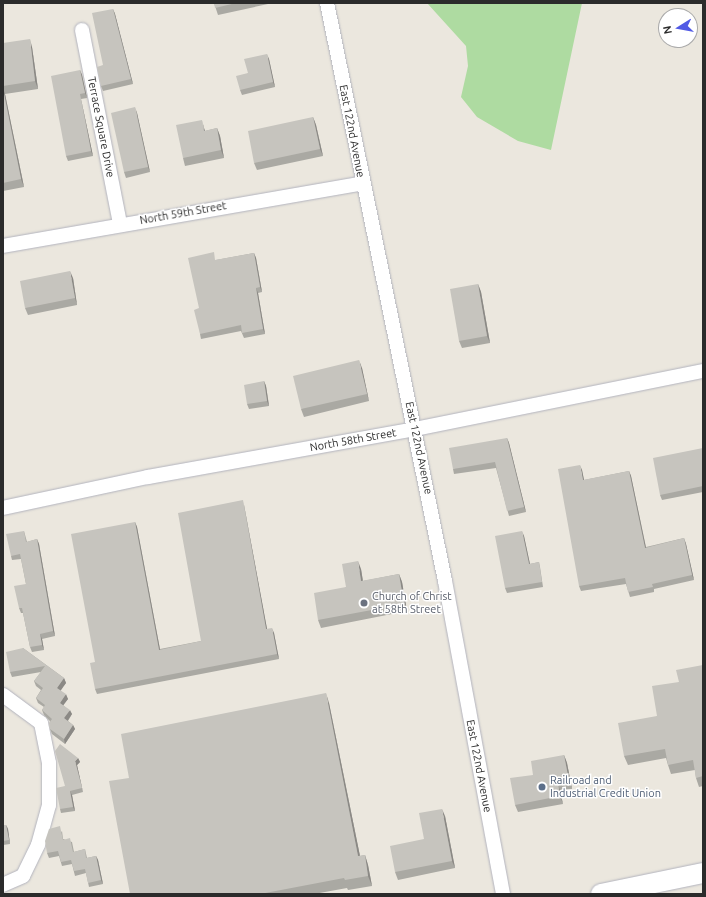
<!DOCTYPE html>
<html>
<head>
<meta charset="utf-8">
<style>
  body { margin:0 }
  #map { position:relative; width:706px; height:897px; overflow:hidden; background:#ebe7de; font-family:Ubuntu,sans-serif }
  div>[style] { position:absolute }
  .green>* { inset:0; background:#aedba1 }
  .roads { filter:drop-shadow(0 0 1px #b2b3bd) drop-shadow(0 0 1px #b2b3bd) }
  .minor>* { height:14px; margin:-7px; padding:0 7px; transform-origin:7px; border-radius:7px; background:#fff }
  .secondary>* { height:20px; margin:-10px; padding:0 10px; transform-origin:10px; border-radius:10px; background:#fff }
  .wall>* { inset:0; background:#aaa9a3 }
  .shaded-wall>* { inset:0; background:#8b8985 }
  .building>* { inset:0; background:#c6c4be }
  .dots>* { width:11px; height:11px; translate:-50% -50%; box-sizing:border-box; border:2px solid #fff; border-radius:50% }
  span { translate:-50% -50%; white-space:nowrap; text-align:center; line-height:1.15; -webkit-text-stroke:3px #fff; paint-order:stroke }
  .street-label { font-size:11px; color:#2b2b2b }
  .worship-label { font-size:11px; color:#5b616d }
  .left { translate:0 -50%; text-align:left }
  .service-label { font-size:11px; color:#4e5e75 }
  .frame { position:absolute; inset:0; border:4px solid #2b2b2b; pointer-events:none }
  .north { position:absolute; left:658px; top:8px; width:40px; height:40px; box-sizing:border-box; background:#fff; border:1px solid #aaa; border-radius:50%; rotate:259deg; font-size:11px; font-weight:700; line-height:16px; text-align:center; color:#2b2b2b }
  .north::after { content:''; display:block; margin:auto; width:14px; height:18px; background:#515ae5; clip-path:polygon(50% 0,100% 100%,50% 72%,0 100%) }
</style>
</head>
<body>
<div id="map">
  <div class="green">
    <div style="clip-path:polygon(427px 3px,582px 3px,551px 150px,518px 141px,477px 117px,461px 97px,468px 66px,466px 46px)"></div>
  </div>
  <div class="roads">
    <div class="minor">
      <div style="left:327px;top:3px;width:590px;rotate:78.46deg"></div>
      <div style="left:445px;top:581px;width:318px;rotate:79.5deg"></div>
      <div style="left:82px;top:30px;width:198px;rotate:78.9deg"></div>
      <div style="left:3px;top:246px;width:365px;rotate:-9.9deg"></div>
      <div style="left:3px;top:508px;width:148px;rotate:-12.1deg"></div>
      <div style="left:148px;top:477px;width:271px;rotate:-10.2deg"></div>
      <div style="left:415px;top:429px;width:294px;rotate:-11.4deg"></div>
      <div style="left:3px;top:695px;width:47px;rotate:36.4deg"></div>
      <div style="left:41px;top:723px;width:41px;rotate:78.7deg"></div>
      <div style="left:49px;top:763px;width:42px;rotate:90deg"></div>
      <div style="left:49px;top:805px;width:41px;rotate:105.4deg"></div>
      <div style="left:38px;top:845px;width:34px;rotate:116deg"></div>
      <div style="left:23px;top:876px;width:22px;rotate:156deg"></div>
    </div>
    <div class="secondary">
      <div style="left:601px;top:894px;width:104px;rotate:-11.6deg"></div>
    </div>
  </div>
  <div class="wall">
    <div style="clip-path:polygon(214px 3px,268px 3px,268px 4px,218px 15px)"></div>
    <div style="clip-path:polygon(113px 9px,115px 14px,133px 84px,103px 91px,101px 86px,103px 65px)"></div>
    <div style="clip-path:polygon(3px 43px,32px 47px,38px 89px,5px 94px,24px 187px,3px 191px)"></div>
    <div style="clip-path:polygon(269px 59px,275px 87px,242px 95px,240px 90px,248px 73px)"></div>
    <div style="clip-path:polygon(80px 70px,82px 75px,87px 98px,81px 99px,93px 156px,68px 161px,66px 156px)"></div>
    <div style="clip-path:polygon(137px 113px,150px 172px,126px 178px,124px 172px)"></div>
    <div style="clip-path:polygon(313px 117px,316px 125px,323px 156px,257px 170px,254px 163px)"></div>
    <div style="clip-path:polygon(204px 128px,205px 131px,217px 128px,220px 136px,224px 158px,185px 166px,183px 158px)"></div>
    <div style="clip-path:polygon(254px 253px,256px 258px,262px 292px,258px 293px,265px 334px,244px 338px,241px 331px,201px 339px,200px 334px,199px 308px,216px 260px)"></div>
    <div style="clip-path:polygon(73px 278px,77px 305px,28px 315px,25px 308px)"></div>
    <div style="clip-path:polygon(478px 284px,481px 292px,490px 343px,462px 348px,459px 341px)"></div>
    <div style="clip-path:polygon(362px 368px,369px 401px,304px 417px,301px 409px)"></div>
    <div style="clip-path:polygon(264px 381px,266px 386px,269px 406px,249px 409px,247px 404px)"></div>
    <div style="clip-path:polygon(507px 438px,509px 443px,526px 512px,509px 516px,496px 468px,454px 474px,453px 469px)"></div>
    <div style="clip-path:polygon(703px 448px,703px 492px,662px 500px,660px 495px)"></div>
    <div style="clip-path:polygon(582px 470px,584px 480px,629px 471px,631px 476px,646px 547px,684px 538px,686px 544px,694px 580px,654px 589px,654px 592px,630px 597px,626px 584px,581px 591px,579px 586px)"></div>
    <div style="clip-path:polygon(244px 505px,267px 629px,274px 633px,279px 659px,97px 694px,95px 689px,95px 662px,135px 522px,137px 527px,160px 649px,201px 641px)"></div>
    <div style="clip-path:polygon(24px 531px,27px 542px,37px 539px,39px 544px,55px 636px,42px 639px,44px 650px,32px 652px,30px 647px,23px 613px,21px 613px,19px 608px,26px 584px,21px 559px,12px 560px,11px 556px)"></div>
    <div style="clip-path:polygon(524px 536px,530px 564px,539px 562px,540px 567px,543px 587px,507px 593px,505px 588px)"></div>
    <div style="clip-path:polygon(361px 569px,363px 581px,399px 574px,402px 582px,407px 611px,321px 628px,318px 620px,346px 587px)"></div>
    <div style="clip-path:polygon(23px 648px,64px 678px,66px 683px,60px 690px,68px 699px,63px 705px,72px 714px,68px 721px,73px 725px,75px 729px,65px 744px,52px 734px,50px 729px,50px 721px,44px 715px,42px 710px,44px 707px,38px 703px,36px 698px,41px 690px,36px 686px,34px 681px,41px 672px,12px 677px,10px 672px)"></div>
    <div style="clip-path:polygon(703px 665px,703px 786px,699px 787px,696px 778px,695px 770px,671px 774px,668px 765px,666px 758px,628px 765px,624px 756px,657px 716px,679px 682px)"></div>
    <div style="clip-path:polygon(329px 703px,360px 856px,365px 855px,368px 865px,372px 886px,348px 890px,347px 888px,314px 894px,130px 894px,129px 778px)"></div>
    <div style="clip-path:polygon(564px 755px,567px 763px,572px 789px,560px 791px,563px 804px,518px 812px,515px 805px,533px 775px)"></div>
    <div style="clip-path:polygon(78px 758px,80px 762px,77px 765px,83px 792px,72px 795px,75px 811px,61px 813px,60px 809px,65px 786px)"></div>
    <div style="clip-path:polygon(445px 816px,455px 868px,398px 880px,395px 872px)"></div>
    <div style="clip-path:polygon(3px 825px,6px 825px,8px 829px,10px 844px,3px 845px)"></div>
    <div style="clip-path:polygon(62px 831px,63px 839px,72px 842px,74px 852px,85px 849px,87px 858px,96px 856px,98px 860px,103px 884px,89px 887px,86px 873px,75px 876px,72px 864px,62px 866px,59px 856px,49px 858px,47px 853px)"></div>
  </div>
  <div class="shaded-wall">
    <div style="clip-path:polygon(113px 9px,115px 14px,133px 84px,131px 79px)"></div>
    <div style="clip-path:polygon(30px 39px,32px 47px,38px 89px,35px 81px)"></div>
    <div style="clip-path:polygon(267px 54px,269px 59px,275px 87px,273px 82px)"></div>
    <div style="clip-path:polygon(80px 70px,82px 75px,87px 98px,85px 93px)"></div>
    <div style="clip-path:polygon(3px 88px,5px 94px,24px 187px,21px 179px)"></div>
    <div style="clip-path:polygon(80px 94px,81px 99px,93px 156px,91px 151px)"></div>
    <div style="clip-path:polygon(135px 107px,137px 113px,150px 172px,148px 167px)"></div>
    <div style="clip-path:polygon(313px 117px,316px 125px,323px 156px,320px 149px)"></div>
    <div style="clip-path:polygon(202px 120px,204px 128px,207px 139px,204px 131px)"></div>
    <div style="clip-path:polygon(217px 128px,220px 136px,224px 158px,221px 150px)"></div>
    <div style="clip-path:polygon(254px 253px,256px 258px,262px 292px,260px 287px)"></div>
    <div style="clip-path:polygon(70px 271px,73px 278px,77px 305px,75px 298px)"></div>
    <div style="clip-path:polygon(478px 284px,481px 292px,490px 343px,487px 336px)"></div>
    <div style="clip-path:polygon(256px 288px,258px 293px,265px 334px,263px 329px)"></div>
    <div style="clip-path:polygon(359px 360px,362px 368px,369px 401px,367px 394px)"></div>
    <div style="clip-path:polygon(264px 381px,266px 386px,269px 406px,267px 401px)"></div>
    <div style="clip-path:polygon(507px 438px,509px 443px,526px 512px,524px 507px)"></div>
    <div style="clip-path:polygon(580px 465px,582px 470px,585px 485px,583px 480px)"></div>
    <div style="clip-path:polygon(629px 471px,631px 476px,647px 553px,645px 548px)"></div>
    <div style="clip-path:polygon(243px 500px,244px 505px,268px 634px,266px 629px)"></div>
    <div style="clip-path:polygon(135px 522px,137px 527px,161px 655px,159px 650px)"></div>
    <div style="clip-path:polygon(522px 531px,524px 536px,531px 569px,529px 564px)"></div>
    <div style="clip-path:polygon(684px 538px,686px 544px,694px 580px,692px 575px)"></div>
    <div style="clip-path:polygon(37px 539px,39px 544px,55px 636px,53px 631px)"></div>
    <div style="clip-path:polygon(358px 561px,361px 569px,364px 589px,361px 581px)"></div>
    <div style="clip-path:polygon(399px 574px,402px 582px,407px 611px,404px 604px)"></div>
    <div style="clip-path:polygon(272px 628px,274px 633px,279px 659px,277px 654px)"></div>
    <div style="clip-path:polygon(40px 634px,42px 639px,44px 650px,42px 645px)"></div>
    <div style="clip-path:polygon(64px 678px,66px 683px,59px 693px,57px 688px)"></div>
    <div style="clip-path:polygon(326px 693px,329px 703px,362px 866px,358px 856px)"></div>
    <div style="clip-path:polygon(66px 694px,68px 699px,62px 707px,60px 703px)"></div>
    <div style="clip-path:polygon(70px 710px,72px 714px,66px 723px,64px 718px)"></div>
    <div style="clip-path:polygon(73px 725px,75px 729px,65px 744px,64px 739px)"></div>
    <div style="clip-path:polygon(564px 755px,567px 763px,572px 789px,569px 781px)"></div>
    <div style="clip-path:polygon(78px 758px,80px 762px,77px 765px,83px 792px,75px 761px)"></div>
    <div style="clip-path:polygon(558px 783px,560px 791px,563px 804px,560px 796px)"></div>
    <div style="clip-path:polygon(70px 791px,72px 795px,75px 811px,73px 807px)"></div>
    <div style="clip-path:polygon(442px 809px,445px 816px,455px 868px,452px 861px)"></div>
    <div style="clip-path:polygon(6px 825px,8px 829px,10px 844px,9px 840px)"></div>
    <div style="clip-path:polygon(365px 855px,368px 865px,372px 886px,368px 876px)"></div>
    <div style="clip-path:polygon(96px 856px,98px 860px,103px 884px,101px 880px)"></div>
  </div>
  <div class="building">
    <div style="clip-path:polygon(214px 3px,236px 3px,215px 8px)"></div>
    <div style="clip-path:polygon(113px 9px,131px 79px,101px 86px,97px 67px,103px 65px,92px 13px)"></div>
    <div style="clip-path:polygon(30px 39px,35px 81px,3px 86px,3px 43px)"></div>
    <div style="clip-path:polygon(267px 54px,273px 82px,240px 90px,236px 76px,248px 73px,244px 59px)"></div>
    <div style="clip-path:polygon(80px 70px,85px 93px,80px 94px,91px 151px,66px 156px,51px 76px)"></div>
    <div style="clip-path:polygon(3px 89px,21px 179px,3px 183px)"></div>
    <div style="clip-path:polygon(135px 107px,148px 167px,124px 172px,111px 113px)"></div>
    <div style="clip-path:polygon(313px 117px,320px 149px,254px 163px,248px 131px)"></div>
    <div style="clip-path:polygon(202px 120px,204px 131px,217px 128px,221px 150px,183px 158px,176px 125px)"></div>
    <div style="clip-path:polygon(214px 252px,215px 260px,254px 253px,260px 287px,256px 288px,263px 329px,242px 333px,241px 325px,200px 334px,194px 310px,199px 308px,188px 258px)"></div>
    <div style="clip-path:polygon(70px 271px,75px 298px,25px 308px,20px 281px)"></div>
    <div style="clip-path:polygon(478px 284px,487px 336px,459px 341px,450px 289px)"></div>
    <div style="clip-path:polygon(359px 360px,367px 394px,301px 409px,293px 376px)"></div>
    <div style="clip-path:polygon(264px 381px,267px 401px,247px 404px,244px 385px)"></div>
    <div style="clip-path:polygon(507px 438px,524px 507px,507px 511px,495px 462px,453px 469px,449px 448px)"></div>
    <div style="clip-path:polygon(703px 448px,703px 486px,660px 495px,653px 458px)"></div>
    <div style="clip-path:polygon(580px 465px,583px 480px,629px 471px,645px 548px,684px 538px,692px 575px,652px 584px,653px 587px,628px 592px,625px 578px,579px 586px,558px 469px)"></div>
    <div style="clip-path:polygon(243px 500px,266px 629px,272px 628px,277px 654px,95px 689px,90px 663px,95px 662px,71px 534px,135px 522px,159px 650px,192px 643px,201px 641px,178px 513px)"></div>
    <div style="clip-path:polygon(24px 531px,26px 542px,37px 539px,53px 631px,40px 634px,42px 645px,30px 647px,22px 608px,19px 608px,14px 586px,26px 584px,20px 554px,11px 556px,6px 534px)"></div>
    <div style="clip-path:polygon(522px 531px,529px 564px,539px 562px,542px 582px,505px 588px,495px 536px)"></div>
    <div style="clip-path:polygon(358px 561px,361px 581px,399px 574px,404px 604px,318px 620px,314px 593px,346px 587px,342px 564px)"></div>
    <div style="clip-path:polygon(23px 648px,64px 678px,57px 688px,66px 694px,60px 703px,70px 710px,64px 718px,73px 725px,64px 739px,50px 729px,49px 723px,52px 719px,42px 710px,45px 705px,36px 698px,43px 688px,34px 681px,45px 666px,10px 672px,6px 652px)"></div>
    <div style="clip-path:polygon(703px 665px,703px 776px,696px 778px,693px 760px,668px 765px,665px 749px,624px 756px,618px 723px,657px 716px,652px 686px,679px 682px,676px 670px)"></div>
    <div style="clip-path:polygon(326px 693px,358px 856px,365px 855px,368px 876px,345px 880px,344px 878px,260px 894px,130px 894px,109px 781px,129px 778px,121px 734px)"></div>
    <div style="clip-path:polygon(60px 744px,78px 758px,75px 761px,82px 788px,70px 791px,73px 807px,60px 809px,56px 788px,65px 786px,55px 751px)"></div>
    <div style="clip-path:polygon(564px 755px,569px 781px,558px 783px,560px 796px,515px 805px,510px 778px,533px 775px,531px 761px)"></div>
    <div style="clip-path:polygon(442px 809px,452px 861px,395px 872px,390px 846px,424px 839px,419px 813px)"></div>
    <div style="clip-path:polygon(3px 825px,6px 825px,9px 840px,3px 841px)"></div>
    <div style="clip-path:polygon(60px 826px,63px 840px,70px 838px,73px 852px,85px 849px,86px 858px,96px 856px,101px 880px,88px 883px,85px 869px,74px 871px,71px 860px,61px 862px,58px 851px,47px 853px,45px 841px,49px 829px)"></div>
  </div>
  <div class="dots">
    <div style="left:364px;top:603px;background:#6b7280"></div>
    <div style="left:542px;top:787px;background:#5c6f8a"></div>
  </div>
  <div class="street-label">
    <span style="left:101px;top:127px;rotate:79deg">Terrace Square Drive</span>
    <span style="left:352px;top:131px;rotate:79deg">East 122nd Avenue</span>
    <span style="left:183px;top:213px;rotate:-10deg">North 59th Street</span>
    <span style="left:353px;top:440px;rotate:-10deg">North 58th Street</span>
    <span style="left:419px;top:448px;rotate:78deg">East 122nd Avenue</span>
    <span style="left:479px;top:766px;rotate:79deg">East 122nd Avenue</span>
  </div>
  <div class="worship-label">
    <span class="left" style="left:372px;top:603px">Church of Christ<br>at 58th Street</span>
  </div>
  <div class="service-label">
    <span class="left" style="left:550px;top:787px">Railroad and<br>Industrial Credit Union</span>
  </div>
  <div class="frame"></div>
  <div class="north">N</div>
</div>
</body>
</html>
